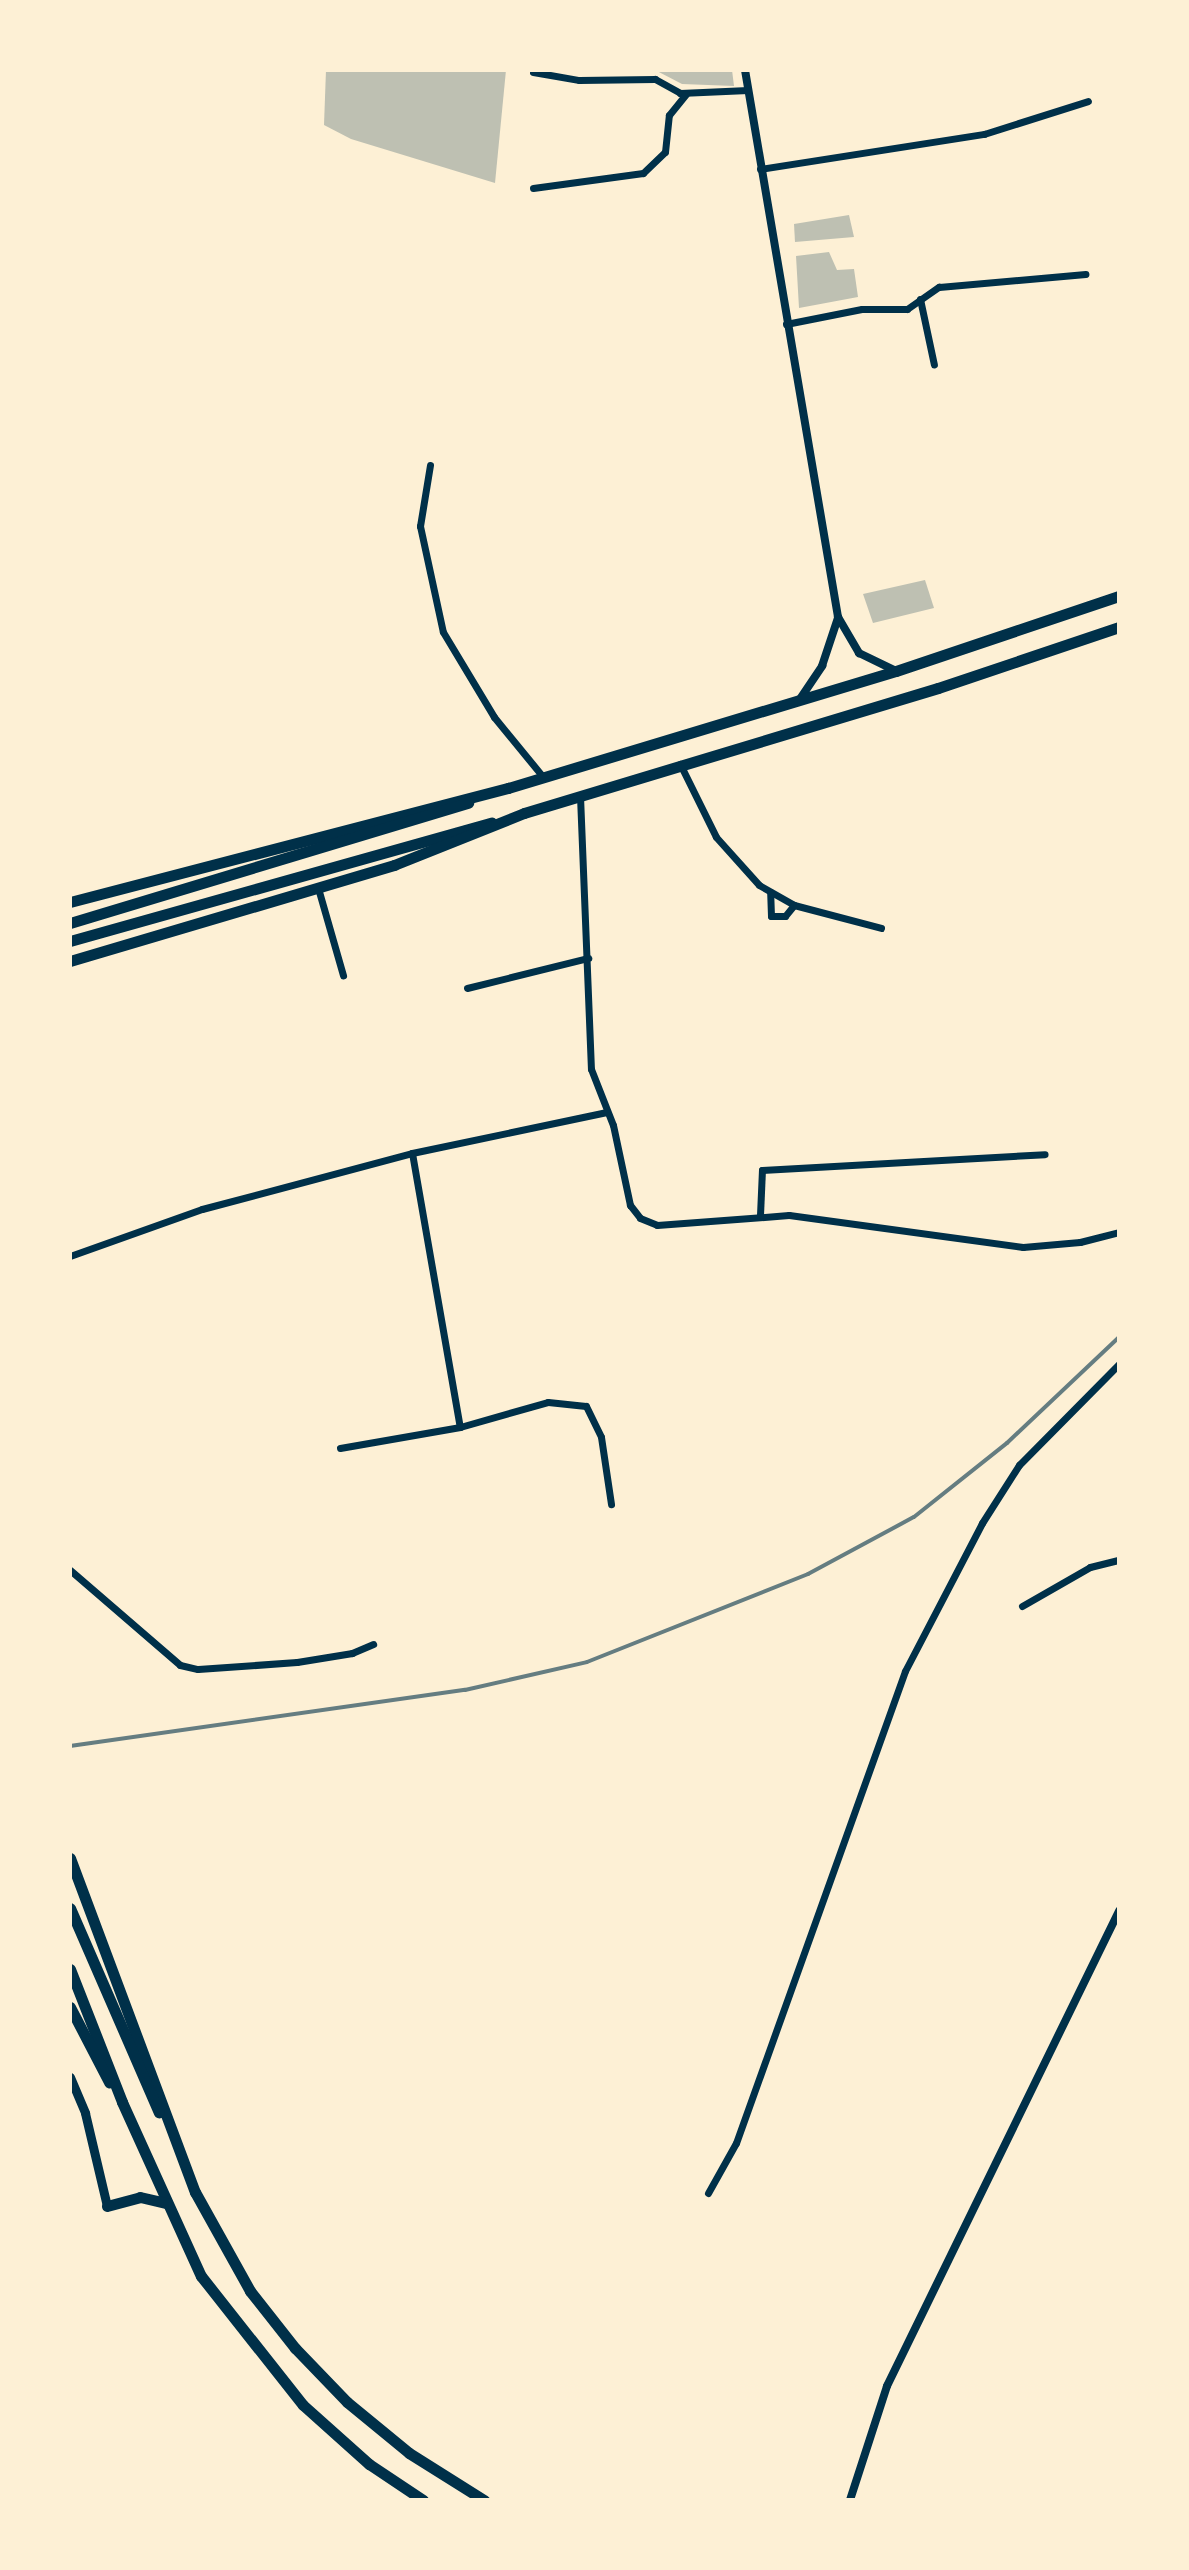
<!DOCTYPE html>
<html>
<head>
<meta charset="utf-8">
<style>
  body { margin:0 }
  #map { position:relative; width:1189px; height:2570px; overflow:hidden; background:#fdf0d5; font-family:"Nunito Sans",sans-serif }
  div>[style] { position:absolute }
  .building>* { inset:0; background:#bec0b2 }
  .minor>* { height:7px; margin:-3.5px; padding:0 3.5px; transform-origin:3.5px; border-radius:3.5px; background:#003049 }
  .tertiary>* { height:8px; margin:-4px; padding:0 4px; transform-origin:4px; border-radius:4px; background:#003049 }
  .secondary>* { height:9px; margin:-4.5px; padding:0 4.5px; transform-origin:4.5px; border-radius:4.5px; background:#003049 }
  .primary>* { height:11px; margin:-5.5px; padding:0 5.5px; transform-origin:5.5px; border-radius:5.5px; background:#003049 }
  .rail>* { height:4px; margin:-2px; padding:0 2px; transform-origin:2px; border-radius:2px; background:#657d81 }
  span { translate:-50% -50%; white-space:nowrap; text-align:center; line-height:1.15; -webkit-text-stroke:6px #fdf0d5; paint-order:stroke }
  .frame { position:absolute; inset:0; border:72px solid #fdf0d5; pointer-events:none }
</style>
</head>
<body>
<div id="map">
  <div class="building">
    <div style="clip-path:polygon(326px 70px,506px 70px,495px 183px,351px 139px,324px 125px)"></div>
    <div style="clip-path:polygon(655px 70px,732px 70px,734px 86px,682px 84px)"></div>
    <div style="clip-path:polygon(849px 215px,854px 237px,795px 242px,794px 224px)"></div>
    <div style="clip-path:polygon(829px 252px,837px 270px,854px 269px,858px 297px,799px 308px,796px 256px)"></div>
    <div style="clip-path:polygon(925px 580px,934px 608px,873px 623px,863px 594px)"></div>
  </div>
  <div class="minor">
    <div style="left:533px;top:72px;width:47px;rotate:9.9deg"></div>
    <div style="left:579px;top:80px;width:76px;rotate:-0.8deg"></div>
    <div style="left:655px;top:79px;width:29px;rotate:29deg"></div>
    <div style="left:680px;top:93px;width:68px;rotate:-2.5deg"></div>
    <div style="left:760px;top:169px;width:227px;rotate:-8.9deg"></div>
    <div style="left:984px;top:134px;width:109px;rotate:-17.6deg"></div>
    <div style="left:533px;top:188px;width:111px;rotate:-7.8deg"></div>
    <div style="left:643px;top:173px;width:30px;rotate:-44deg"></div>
    <div style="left:665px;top:152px;width:37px;rotate:-84deg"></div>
    <div style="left:669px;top:115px;width:27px;rotate:-51deg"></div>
    <div style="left:920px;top:299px;width:67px;rotate:78deg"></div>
    <div style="left:786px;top:324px;width:77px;rotate:-11.2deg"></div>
    <div style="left:862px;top:309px;width:45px"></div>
    <div style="left:907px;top:309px;width:39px;rotate:-35deg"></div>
    <div style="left:939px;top:287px;width:147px;rotate:-5.1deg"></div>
    <div style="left:430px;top:465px;width:62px;rotate:99.3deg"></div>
    <div style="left:420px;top:526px;width:108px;rotate:77.8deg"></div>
    <div style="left:443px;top:632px;width:99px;rotate:59deg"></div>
    <div style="left:494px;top:717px;width:79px;rotate:50.7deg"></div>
    <div style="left:680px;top:764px;width:81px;rotate:63.7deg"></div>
    <div style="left:716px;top:837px;width:64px;rotate:48.1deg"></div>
    <div style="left:759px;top:885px;width:40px;rotate:29.7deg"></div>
    <div style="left:794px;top:905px;width:14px;rotate:129deg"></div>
    <div style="left:785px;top:916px;width:14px;rotate:180deg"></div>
    <div style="left:771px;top:916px;width:24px;rotate:-92deg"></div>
    <div style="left:580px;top:796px;width:273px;rotate:87.7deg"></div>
    <div style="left:591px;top:1069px;width:60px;rotate:68.6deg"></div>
    <div style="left:613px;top:1125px;width:82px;rotate:78deg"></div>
    <div style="left:630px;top:1205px;width:16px;rotate:52deg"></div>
    <div style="left:640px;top:1218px;width:18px;rotate:22deg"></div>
    <div style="left:657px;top:1225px;width:132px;rotate:-4.3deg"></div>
    <div style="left:789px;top:1215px;width:236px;rotate:7.8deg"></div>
    <div style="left:1023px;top:1247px;width:57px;rotate:-5deg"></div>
    <div style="left:1080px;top:1242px;width:40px;rotate:-14.4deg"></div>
    <div style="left:318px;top:888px;width:91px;rotate:74deg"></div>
    <div style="left:794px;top:905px;width:90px;rotate:14.8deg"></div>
    <div style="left:467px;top:988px;width:125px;rotate:-13.9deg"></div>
    <div style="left:412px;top:1153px;width:278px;rotate:80.1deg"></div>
    <div style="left:760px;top:1215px;width:45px;rotate:-87.5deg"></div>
    <div style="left:762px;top:1170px;width:283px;rotate:-3.2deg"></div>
    <div style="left:70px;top:1256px;width:140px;rotate:-19.6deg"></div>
    <div style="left:202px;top:1209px;width:217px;rotate:-14.9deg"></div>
    <div style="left:412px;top:1153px;width:199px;rotate:-11.9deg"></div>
    <div style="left:340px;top:1448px;width:122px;rotate:-9.9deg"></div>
    <div style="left:460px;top:1427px;width:91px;rotate:-15.9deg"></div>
    <div style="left:548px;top:1402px;width:38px;rotate:6deg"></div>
    <div style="left:586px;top:1406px;width:34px;rotate:64deg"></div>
    <div style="left:601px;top:1437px;width:68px;rotate:81.5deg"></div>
    <div style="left:70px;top:1570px;width:145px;rotate:40.8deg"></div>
    <div style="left:180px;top:1665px;width:18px;rotate:13deg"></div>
    <div style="left:198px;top:1669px;width:99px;rotate:-4deg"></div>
    <div style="left:297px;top:1662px;width:56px;rotate:-9.3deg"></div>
    <div style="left:352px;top:1653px;width:23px;rotate:-23deg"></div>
    <div style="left:1022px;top:1606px;width:78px;rotate:-29.8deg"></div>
    <div style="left:1090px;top:1567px;width:30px;rotate:-14deg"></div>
    <div style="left:708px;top:2193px;width:57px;rotate:-60.8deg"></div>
    <div style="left:736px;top:2143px;width:501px;rotate:-70.3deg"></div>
    <div style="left:905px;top:1671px;width:167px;rotate:-62.5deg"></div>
    <div style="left:982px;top:1523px;width:69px;rotate:-57.5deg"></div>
    <div style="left:1019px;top:1465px;width:142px;rotate:-45.3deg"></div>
  </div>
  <div class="tertiary">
    <div style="left:745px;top:70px;width:555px;rotate:80.35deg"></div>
    <div style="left:838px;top:617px;width:42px;rotate:59.7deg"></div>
    <div style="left:859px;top:653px;width:41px;rotate:25.9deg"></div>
    <div style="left:800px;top:699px;width:40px;rotate:-56deg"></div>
    <div style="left:822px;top:666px;width:51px;rotate:-71.6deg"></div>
    <div style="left:850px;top:2500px;width:120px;rotate:-72deg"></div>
    <div style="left:887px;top:2386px;width:529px;rotate:-63.97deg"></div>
  </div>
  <div class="secondary">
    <div style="left:70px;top:2077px;width:39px;rotate:67deg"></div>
    <div style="left:85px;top:2113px;width:96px;rotate:76.7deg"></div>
  </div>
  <div class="primary">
    <div style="left:70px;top:902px;width:453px;rotate:-14.6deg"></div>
    <div style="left:508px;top:788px;width:405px;rotate:-16.8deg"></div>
    <div style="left:896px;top:671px;width:235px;rotate:-18.6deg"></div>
    <div style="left:70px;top:923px;width:416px;rotate:-16.8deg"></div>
    <div style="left:70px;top:941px;width:438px;rotate:-15.7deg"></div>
    <div style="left:70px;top:961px;width:338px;rotate:-16.5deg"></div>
    <div style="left:394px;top:865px;width:140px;rotate:-21.8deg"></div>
    <div style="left:524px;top:813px;width:432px;rotate:-16.8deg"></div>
    <div style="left:938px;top:688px;width:191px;rotate:-18.6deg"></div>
    <div style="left:70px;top:1858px;width:357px;rotate:69.5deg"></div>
    <div style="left:195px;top:2192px;width:113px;rotate:60.9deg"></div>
    <div style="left:250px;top:2291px;width:73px;rotate:51.7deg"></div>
    <div style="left:295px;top:2348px;width:75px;rotate:46.1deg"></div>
    <div style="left:347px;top:2402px;width:80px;rotate:39.4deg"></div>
    <div style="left:409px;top:2453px;width:89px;rotate:32.1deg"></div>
    <div style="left:70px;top:1908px;width:223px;rotate:66.5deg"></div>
    <div style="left:70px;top:1969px;width:143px;rotate:68.6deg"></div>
    <div style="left:122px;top:2102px;width:191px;rotate:65.6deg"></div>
    <div style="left:201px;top:2276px;width:164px;rotate:51.7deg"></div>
    <div style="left:303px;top:2405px;width:89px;rotate:41.8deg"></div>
    <div style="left:369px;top:2464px;width:65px;rotate:33.7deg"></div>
    <div style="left:70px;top:2007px;width:85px;rotate:62.5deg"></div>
    <div style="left:107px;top:2206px;width:34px;rotate:-15deg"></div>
    <div style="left:140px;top:2197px;width:26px;rotate:13deg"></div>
  </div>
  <div class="rail">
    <div style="left:70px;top:1746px;width:399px;rotate:-8.1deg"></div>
    <div style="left:465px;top:1690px;width:125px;rotate:-12.9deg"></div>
    <div style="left:587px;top:1662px;width:238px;rotate:-21.7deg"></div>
    <div style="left:808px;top:1574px;width:120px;rotate:-28.3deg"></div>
    <div style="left:914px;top:1517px;width:119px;rotate:-38.5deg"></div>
    <div style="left:1007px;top:1443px;width:154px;rotate:-43.4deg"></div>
  </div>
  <div class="frame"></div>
</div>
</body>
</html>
